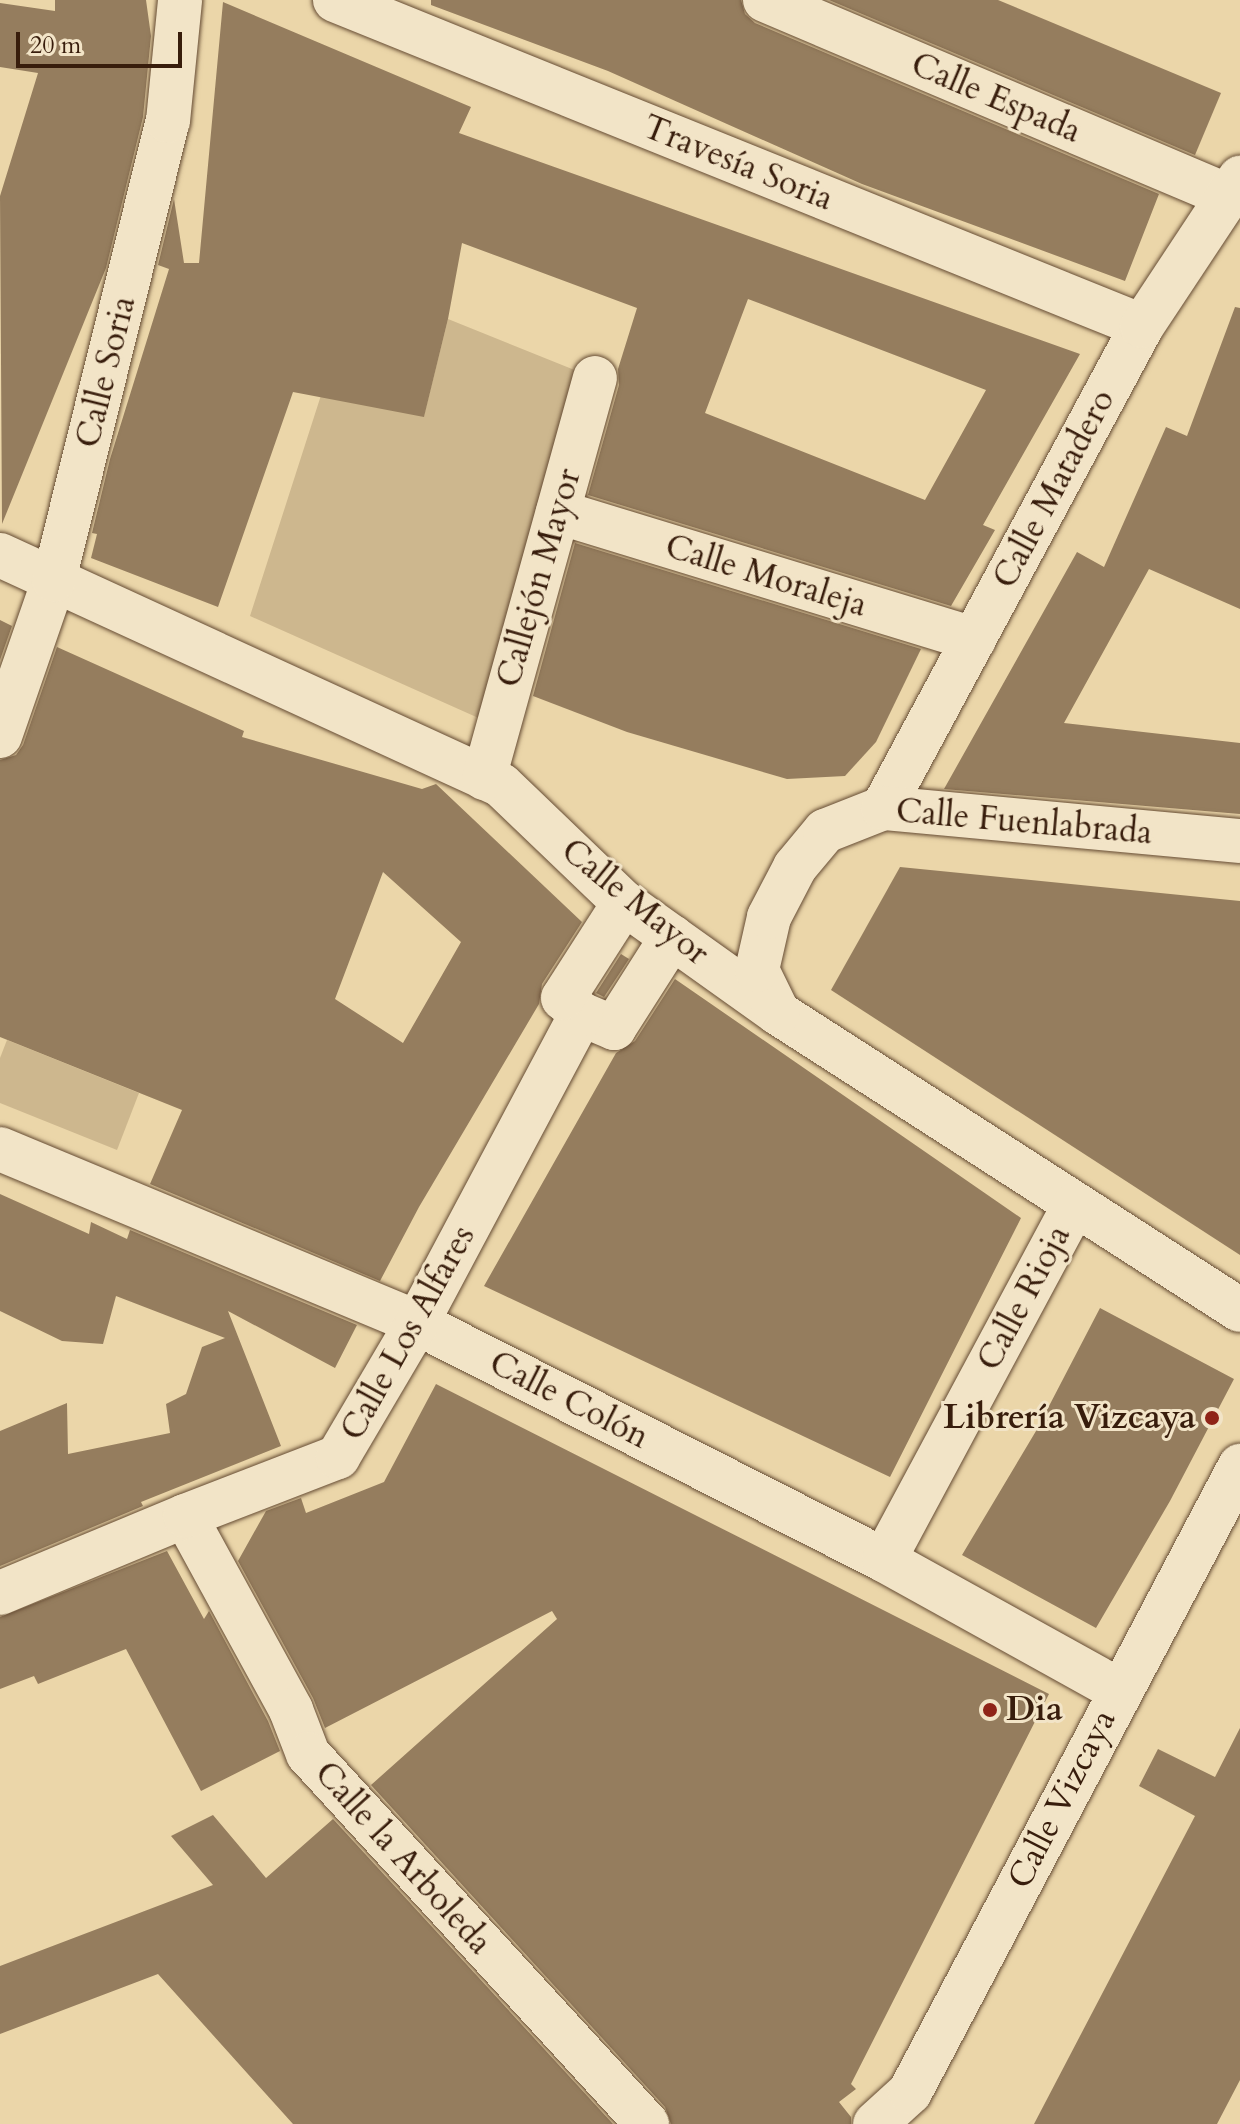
<!DOCTYPE html>
<html>
<head>
<meta charset="utf-8">
<style>
  body { margin:0 }
  #map { position:relative; width:1240px; height:2124px; overflow:hidden; background:#ebd6a9; font-family:Cardo,serif }
  div>[style] { position:absolute }
  .green>* { inset:0; background:#cdb78e }
  .building>* { inset:0; background:#957d5e }
  .roads { filter:drop-shadow(0 0 2px #654b33) drop-shadow(0 0 2px #654b33) }
  .street>* { height:44px; margin:-22px; padding:0 22px; transform-origin:22px; border-radius:22px; background:#f2e4c7 }
  .dots>* { width:22px; height:22px; translate:-50% -50%; box-sizing:border-box; border:4px solid #f2e4c7; border-radius:50% }
  span { translate:-50% -50%; white-space:nowrap; text-align:center; line-height:1.15; -webkit-text-stroke:6px #f2e4c7; paint-order:stroke }
  .street-label { font-size:34px; color:#381d0c }
  .poi-label { font-size:34px; color:#381d0c; font-weight:700 }
  .right { translate:-100% -50%; text-align:right }
  .left { translate:0 -50%; text-align:left }
  .scale { position:absolute; left:16px; top:32px; width:166px; height:36px; box-sizing:border-box; border:4px solid #381d0c; border-top:0; padding-left:10px; font-size:24px; line-height:28px; white-space:nowrap; color:#381d0c; -webkit-text-stroke:6px #f2e4c7; paint-order:stroke }
</style>
</head>
<body>
<div id="map">
  <div class="green">
    <div style="clip-path:polygon(448px 319px,582px 373px,483px 720px,250px 616px,323px 389px,424px 416px)"></div>
    <div style="clip-path:polygon(7px 1040px,139px 1093px,117px 1150px,0 1103px,0 1058px)"></div>
  </div>
  <div class="building">
    <div style="clip-path:polygon(55px 0,146px 0,151px 36px,143px 117px,106px 268px,2px 524px,0 196px,38px 73px,0 67px,0 3px,55px 11px)"></div>
    <div style="clip-path:polygon(431px 0,741px 0,745px 14px,755px 23px,1159px 194px,1125px 281px,862px 184px,608px 71px,431px 5px)"></div>
    <div style="clip-path:polygon(829px 0,998px 0,1221px 93px,1195px 155px)"></div>
    <div style="clip-path:polygon(evenodd,223px 2px,471px 107px,459px 133px,1080px 354px,983px 525px,995px 530px,951px 606px,588px 495px,619px 385px,618px 369px,637px 308px,462px 243px,448px 319px,424px 417px,293px 392px,218px 607px,91px 558px,97px 534px,92px 533px,110px 459px,169px 269px,158px 265px,174px 199px,184px 263px,199px 263px,223px 2px,748px 299px,986px 390px,925px 500px,705px 413px,748px 299px)"></div>
    <div style="clip-path:polygon(1235px 307px,1240px 308px,1240px 609px,1149px 569px,1064px 723px,1240px 743px,1240px 814px,944px 789px,1077px 552px,1104px 567px,1166px 427px,1187px 436px)"></div>
    <div style="clip-path:polygon(575px 543px,921px 649px,876px 742px,845px 776px,787px 779px,627px 732px,533px 696px)"></div>
    <div style="clip-path:polygon(0 620px,12px 626px,0 660px)"></div>
    <div style="clip-path:polygon(evenodd,57px 647px,244px 731px,242px 737px,422px 789px,436px 784px,582px 922px,542px 984px,539px 1004px,419px 1207px,380px 1281px,150px 1184px,182px 1110px,0 1037px,0 760px,16px 755px,23px 745px,57px 647px,383px 872px,461px 942px,403px 1043px,335px 999px,383px 872px)"></div>
    <div style="clip-path:polygon(900px 867px,1240px 901px,1240px 1255px,831px 990px)"></div>
    <div style="clip-path:polygon(621px 954px,629px 959px,604px 997px,596px 993px)"></div>
    <div style="clip-path:polygon(675px 979px,1021px 1218px,890px 1477px,484px 1286px,616px 1053px,635px 1041px)"></div>
    <div style="clip-path:polygon(0 1194px,89px 1234px,91px 1222px,127px 1239px,130px 1230px,357px 1325px,335px 1368px,228px 1311px,281px 1446px,141px 1502px,143px 1506px,0 1566px,0 1431px,67px 1403px,68px 1454px,170px 1433px,166px 1404px,186px 1394px,202px 1347px,225px 1338px,116px 1296px,103px 1344px,62px 1341px,0 1311px)"></div>
    <div style="clip-path:polygon(1100px 1308px,1234px 1379px,1170px 1501px,1096px 1628px,962px 1555px,1036px 1431px)"></div>
    <div style="clip-path:polygon(436px 1384px,1049px 1694px,851px 2084px,856px 2089px,839px 2102px,851px 2117px,851px 2124px,671px 2124px,665px 2107px,371px 1785px,557px 1619px,552px 1611px,325px 1728px,313px 1698px,238px 1561px,266px 1511px,301px 1498px,306px 1513px,384px 1482px)"></div>
    <div style="clip-path:polygon(167px 1551px,204px 1619px,209px 1611px,268px 1721px,280px 1751px,201px 1791px,126px 1649px,38px 1684px,34px 1676px,0 1689px,0 1617px)"></div>
    <div style="clip-path:polygon(1240px 1728px,1240px 2080px,1217px 2124px,1034px 2124px,1195px 1816px,1139px 1786px,1158px 1749px,1215px 1777px)"></div>
    <div style="clip-path:polygon(213px 1815px,266px 1878px,333px 1819px,613px 2124px,293px 2124px,158px 1974px,0 2034px,0 1966px,213px 1885px,171px 1836px)"></div>
  </div>
  <div class="roads">
    <div class="street">
      <div style="left:335px;top:0;width:870px;rotate:22deg"></div>
      <div style="left:765px;top:0;width:503px;rotate:22.94deg"></div>
      <div style="left:558px;top:512px;width:435px;rotate:17deg"></div>
      <div style="left:0;top:555px;width:551px;rotate:24.66deg"></div>
      <div style="left:501px;top:785px;width:170px;rotate:43.8deg"></div>
      <div style="left:624px;top:903px;width:189px;rotate:35.5deg"></div>
      <div style="left:778px;top:1013px;width:549px;rotate:32.74deg"></div>
      <div style="left:0;top:736px;width:165px;rotate:-70.9deg"></div>
      <div style="left:54px;top:580px;width:473px;rotate:-76.1deg"></div>
      <div style="left:168px;top:121px;width:122px;rotate:-84.3deg"></div>
      <div style="left:484px;top:778px;width:415px;rotate:-74.5deg"></div>
      <div style="left:883px;top:808px;width:547px;rotate:-61.75deg"></div>
      <div style="left:1142px;top:326px;width:178px;rotate:-56.5deg"></div>
      <div style="left:778px;top:1013px;width:48px;rotate:-116deg"></div>
      <div style="left:757px;top:970px;width:54px;rotate:-77.2deg"></div>
      <div style="left:769px;top:917px;width:56px;rotate:-62.5deg"></div>
      <div style="left:795px;top:867px;width:47px;rotate:-50.2deg"></div>
      <div style="left:825px;top:831px;width:62px;rotate:-21.6deg"></div>
      <div style="left:883px;top:808px;width:359px;rotate:5.3deg"></div>
      <div style="left:581px;top:1014px;width:36px;rotate:23deg"></div>
      <div style="left:614px;top:1028px;width:108px;rotate:-57.5deg"></div>
      <div style="left:0;top:1149px;width:452px;rotate:22.6deg"></div>
      <div style="left:417px;top:1323px;width:524px;rotate:26.91deg"></div>
      <div style="left:884px;top:1560px;width:269px;rotate:29deg"></div>
      <div style="left:185px;top:1516px;width:221px;rotate:61.3deg"></div>
      <div style="left:291px;top:1710px;width:47px;rotate:68.9deg"></div>
      <div style="left:308px;top:1754px;width:502px;rotate:47.5deg"></div>
      <div style="left:884px;top:1560px;width:403px;rotate:-61.8deg"></div>
      <div style="left:0;top:1593px;width:200px;rotate:-22.6deg"></div>
      <div style="left:185px;top:1516px;width:164px;rotate:-21.1deg"></div>
      <div style="left:338px;top:1457px;width:156px;rotate:-59.5deg"></div>
      <div style="left:417px;top:1323px;width:350px;rotate:-62deg"></div>
      <div style="left:581px;top:1014px;width:24px;rotate:-138deg"></div>
      <div style="left:563px;top:998px;width:113px;rotate:-57.3deg"></div>
      <div style="left:875px;top:2124px;width:47px;rotate:-42.4deg"></div>
      <div style="left:910px;top:2092px;width:708px;rotate:-62.2deg"></div>
    </div>
  </div>
  <div class="dots">
    <div style="left:1212px;top:1418px;background:#8f2418"></div>
    <div style="left:990px;top:1710px;background:#8f2418"></div>
  </div>
  <div class="street-label">
    <span style="left:996px;top:98px;rotate:23deg">Calle Espada</span>
    <span style="left:738px;top:163px;rotate:22deg">Travesía Soria</span>
    <span style="left:106px;top:372px;rotate:-76deg">Calle Soria</span>
    <span style="left:1054px;top:489px;rotate:-62deg">Calle Matadero</span>
    <span style="left:766px;top:576px;rotate:17deg">Calle Moraleja</span>
    <span style="left:539px;top:578px;rotate:-74deg">Callejón Mayor</span>
    <span style="left:1024px;top:822px;rotate:5deg">Calle Fuenlabrada</span>
    <span style="left:635px;top:902px;rotate:39deg">Calle Mayor</span>
    <span style="left:1024px;top:1298px;rotate:-62deg">Calle Rioja</span>
    <span style="left:408px;top:1333px;rotate:-61deg">Calle Los Alfares</span>
    <span style="left:569px;top:1400px;rotate:27deg">Calle Colón</span>
    <span style="left:1062px;top:1799px;rotate:-63deg">Calle Vizcaya</span>
    <span style="left:403px;top:1858px;rotate:48deg">Calle la Arboleda</span>
  </div>
  <div class="poi-label">
    <span class="right" style="left:1196px;top:1418px">Librería Vizcaya</span>
    <span class="left" style="left:1006px;top:1710px">Dia</span>
  </div>
  <div class="scale">20 m</div>
</div>
</body>
</html>
